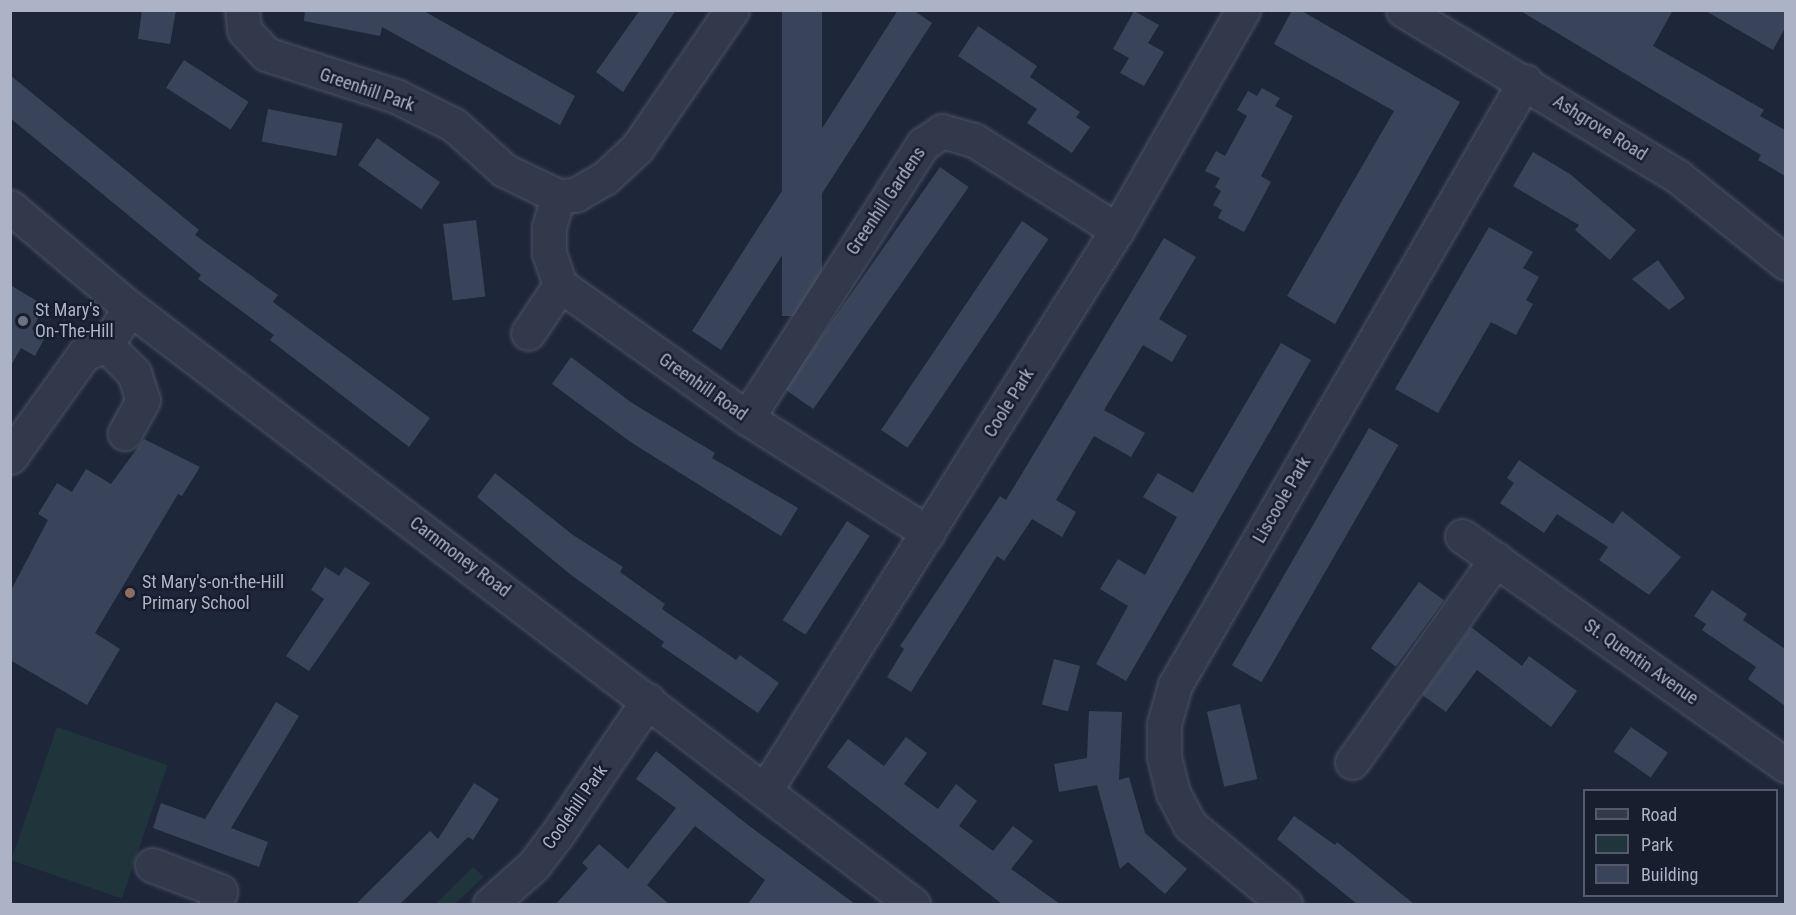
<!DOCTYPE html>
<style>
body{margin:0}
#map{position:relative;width:1796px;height:915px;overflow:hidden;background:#1e263a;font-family:"Roboto Condensed",sans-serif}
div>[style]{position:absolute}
.green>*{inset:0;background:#20343b;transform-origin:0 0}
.building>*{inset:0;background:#39445a;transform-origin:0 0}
.roads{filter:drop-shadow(0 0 2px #4c5365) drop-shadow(0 0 2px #4c5365)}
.minor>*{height:33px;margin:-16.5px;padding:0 16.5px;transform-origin:16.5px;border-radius:16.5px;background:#32394a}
.dots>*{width:16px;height:16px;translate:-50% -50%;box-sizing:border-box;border:3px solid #171e2e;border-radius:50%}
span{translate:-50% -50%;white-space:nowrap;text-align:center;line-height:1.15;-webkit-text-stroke:5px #171e2e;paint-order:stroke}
.street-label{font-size:18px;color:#acb3c7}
.poi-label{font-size:18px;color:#acb3c7}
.left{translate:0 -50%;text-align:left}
.frame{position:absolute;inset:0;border:12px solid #acb3c7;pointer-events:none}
.legend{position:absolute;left:1583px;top:789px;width:195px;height:108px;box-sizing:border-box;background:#171e2e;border:2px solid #535a6b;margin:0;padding:8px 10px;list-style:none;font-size:18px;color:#acb3c7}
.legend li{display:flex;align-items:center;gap:12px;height:30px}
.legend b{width:30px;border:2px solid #535a6b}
</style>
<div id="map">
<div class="green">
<i style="left:57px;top:727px;width:117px;height:141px;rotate:19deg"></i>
<i style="clip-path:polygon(473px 867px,484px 877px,455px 904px,435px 904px)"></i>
</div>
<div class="building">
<i style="clip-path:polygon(142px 10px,176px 10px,170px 44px,138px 39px)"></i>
<i style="clip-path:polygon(305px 10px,422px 10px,575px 96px,560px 125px,382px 27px,380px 36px,304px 21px)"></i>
<i style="clip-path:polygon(640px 10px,676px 10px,623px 92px,596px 72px)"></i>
<i style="left:782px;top:10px;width:40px;height:306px"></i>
<i style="clip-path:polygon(898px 10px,913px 10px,932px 23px,721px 350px,692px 331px)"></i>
<i style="clip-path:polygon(1292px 10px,1300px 10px,1460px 102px,1335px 324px,1287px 296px,1394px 111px,1274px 44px)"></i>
<i style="clip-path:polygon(1519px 10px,1673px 10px,1653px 46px,1764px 110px,1760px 116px,1785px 130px,1785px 176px,1758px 160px,1761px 155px)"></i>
<i style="clip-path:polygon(1704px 10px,1785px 10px,1785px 28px,1773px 50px)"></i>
<i style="clip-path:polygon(1134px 11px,1159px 25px,1148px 43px,1164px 52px,1144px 86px,1120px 73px,1129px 58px,1113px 49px)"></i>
<i style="clip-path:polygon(978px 26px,1037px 66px,1030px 77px,1080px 112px,1076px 117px,1090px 127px,1072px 153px,1027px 123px,1037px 109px,958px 56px)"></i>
<i style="left:184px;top:60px;width:77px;height:33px;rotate:33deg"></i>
<i style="clip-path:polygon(10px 75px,199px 230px,195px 235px,278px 295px,273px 302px,430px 418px,409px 447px,270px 340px,274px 335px,198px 279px,201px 275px,10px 118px)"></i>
<i style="clip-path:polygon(1262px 88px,1280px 98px,1275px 106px,1293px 116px,1261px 176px,1271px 182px,1244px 232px,1218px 218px,1222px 210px,1213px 205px,1221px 191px,1215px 187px,1220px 178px,1205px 171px,1216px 151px,1225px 156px,1247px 116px,1237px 110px,1248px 91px,1257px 96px)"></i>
<i style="left:268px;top:109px;width:76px;height:33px;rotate:11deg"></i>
<i style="left:377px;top:138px;width:77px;height:33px;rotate:35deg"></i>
<i style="clip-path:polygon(1533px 152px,1570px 174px,1636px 230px,1610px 260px,1575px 230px,1579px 225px,1513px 186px)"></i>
<i style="left:940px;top:167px;width:35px;height:271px;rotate:35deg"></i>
<i style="left:476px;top:220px;width:77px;height:33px;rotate:83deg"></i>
<i style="left:1022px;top:221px;width:32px;height:252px;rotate:34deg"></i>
<i style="clip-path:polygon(1489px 227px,1533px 252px,1523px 268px,1539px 277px,1526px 300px,1533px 304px,1516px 335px,1491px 322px,1438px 413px,1395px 389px)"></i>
<i style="clip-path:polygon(1164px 238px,1196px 257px,1159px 319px,1187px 336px,1172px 362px,1143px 345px,1104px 410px,1145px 433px,1131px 457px,1094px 436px,1056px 500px,1076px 512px,1062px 537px,1032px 519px,1004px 561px,997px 556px,911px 692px,887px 677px,904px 649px,900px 646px,1000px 496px,1006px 500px)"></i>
<i style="clip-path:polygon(1658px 260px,1685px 298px,1669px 310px,1632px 279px)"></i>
<i style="clip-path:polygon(10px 285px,37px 301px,33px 308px,41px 313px,32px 329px,45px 337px,35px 356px,21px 348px,10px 367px)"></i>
<i style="clip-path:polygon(1281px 343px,1311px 360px,1126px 681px,1096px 664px,1128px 606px,1100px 589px,1118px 559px,1145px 575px,1177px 517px,1143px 497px,1158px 473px,1193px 493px)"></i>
<i style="clip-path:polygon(571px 357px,632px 403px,715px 453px,712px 458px,798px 508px,781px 536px,632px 443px,552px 384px)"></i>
<i style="left:1369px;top:428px;width:34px;height:274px;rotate:30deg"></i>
<i style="clip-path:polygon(144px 439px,200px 467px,182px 496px,178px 494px,95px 633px,120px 649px,87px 705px,10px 660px,10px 592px,48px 520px,38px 514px,57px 483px,72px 492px,86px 469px,111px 484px)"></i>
<i style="clip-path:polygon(1519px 460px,1613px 524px,1622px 511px,1681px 557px,1649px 595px,1599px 560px,1608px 547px,1557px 514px,1544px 533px,1500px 503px,1514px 483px,1507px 478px)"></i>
<i style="clip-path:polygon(495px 473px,573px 535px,623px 567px,620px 572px,665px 604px,662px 609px,736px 660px,740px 655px,779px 683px,758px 713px,661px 646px,664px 642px,571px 575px,477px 497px)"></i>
<i style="left:847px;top:521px;width:27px;height:118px;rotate:33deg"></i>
<i style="clip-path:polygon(325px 567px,339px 576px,345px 567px,370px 583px,309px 671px,286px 656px,324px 599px,311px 590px)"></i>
<i style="left:1419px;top:582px;width:31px;height:82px;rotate:36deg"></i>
<i style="clip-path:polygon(1712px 590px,1747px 614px,1743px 620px,1785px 649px,1785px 706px,1748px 679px,1756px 667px,1702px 630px,1706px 624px,1694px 616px)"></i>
<i style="clip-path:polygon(1471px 627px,1522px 666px,1529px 656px,1577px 691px,1551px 727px,1477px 670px,1446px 712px,1422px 695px)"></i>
<i style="left:1054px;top:659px;width:27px;height:47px;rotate:15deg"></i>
<i style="clip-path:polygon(276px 702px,299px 716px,231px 828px,268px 842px,259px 867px,153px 828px,161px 803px,205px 819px)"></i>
<i style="left:1240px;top:704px;width:77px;height:34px;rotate:77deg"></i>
<i style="clip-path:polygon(1089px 711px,1122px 712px,1119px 780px,1129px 777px,1145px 833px,1187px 869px,1165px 894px,1128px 862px,1120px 869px,1097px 785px,1059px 792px,1054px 764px,1087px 758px)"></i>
<i style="left:1631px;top:727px;width:45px;height:30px;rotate:35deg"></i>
<i style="clip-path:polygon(906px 737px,927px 753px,904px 784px,938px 809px,956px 784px,977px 801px,959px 826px,993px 851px,1013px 826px,1033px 841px,1011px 869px,1060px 904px,1002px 904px,827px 767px,848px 739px,884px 766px)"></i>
<i style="clip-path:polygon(656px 751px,748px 825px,855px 904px,748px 904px,765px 880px,695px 826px,647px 885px,669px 904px,556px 904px,588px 868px,582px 863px,599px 844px,628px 869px,676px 808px,636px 779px)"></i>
<i style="clip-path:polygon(474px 783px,499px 799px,473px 840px,468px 837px,400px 904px,356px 904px,430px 831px,438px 839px)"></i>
<i style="clip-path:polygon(1294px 816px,1335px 845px,1337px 842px,1414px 904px,1357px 904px,1277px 839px)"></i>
</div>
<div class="roads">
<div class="minor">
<i style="left:242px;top:10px;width:20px;rotate:84deg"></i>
<i style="left:244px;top:30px;width:33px;rotate:47deg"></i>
<i style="left:266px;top:54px;width:137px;rotate:17.9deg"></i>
<i style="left:396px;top:96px;width:65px;rotate:26.6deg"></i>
<i style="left:454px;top:125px;width:67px;rotate:42deg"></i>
<i style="left:504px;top:170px;width:60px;rotate:25.7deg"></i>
<i style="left:558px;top:196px;width:17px;rotate:-3deg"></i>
<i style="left:575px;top:195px;width:34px;rotate:-30deg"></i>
<i style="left:605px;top:178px;width:44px;rotate:-43.2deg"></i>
<i style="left:637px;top:148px;width:168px;rotate:-55.5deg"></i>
<i style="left:1403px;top:10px;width:320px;rotate:31.2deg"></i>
<i style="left:1677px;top:176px;width:139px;rotate:38.6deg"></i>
<i style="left:558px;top:196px;width:32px;rotate:106deg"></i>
<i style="left:549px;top:227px;width:26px;rotate:90deg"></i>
<i style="left:549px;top:253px;width:34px;rotate:71deg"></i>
<i style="left:560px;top:285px;width:229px;rotate:35.4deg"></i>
<i style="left:747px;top:418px;width:214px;rotate:32.4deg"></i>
<i style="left:10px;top:207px;width:157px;rotate:40.1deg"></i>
<i style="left:130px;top:308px;width:984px;rotate:37.28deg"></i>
<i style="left:528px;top:333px;width:58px;rotate:-56.3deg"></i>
<i style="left:106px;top:345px;width:40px;rotate:45deg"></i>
<i style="left:134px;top:373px;width:28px;rotate:72deg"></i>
<i style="left:143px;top:400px;width:38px;rotate:119deg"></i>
<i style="left:747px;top:418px;width:326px;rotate:-57.3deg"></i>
<i style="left:923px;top:144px;width:23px;rotate:-34deg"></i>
<i style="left:942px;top:131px;width:33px;rotate:16deg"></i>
<i style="left:974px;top:140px;width:169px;rotate:32.2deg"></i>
<i style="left:10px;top:457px;width:127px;rotate:-54.3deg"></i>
<i style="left:84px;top:354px;width:24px;rotate:-22deg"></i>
<i style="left:106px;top:345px;width:44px;rotate:-57deg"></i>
<i style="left:1462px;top:536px;width:397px;rotate:35.3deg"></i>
<i style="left:1352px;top:762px;width:249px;rotate:-54.6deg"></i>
<i style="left:766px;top:789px;width:660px;rotate:-57.88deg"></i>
<i style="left:1117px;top:230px;width:254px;rotate:-60.2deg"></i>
<i style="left:152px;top:865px;width:73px;rotate:20.9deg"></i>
<i style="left:220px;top:891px;width:14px;rotate:107deg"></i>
<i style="left:490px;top:904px;width:57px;rotate:-41.5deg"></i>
<i style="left:533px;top:866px;width:38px;rotate:-53deg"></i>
<i style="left:556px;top:836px;width:164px;rotate:-55.9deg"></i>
<i style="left:1285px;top:904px;width:124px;rotate:-140.3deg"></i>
<i style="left:1190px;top:825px;width:36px;rotate:-118deg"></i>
<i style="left:1173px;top:793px;width:38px;rotate:-104deg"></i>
<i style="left:1164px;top:756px;width:32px;rotate:-90deg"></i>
<i style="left:1164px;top:724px;width:41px;rotate:-74.2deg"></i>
<i style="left:1175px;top:685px;width:698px;rotate:-59.91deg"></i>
</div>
</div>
<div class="dots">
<i style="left:23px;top:321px;background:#6b7280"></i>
<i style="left:130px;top:593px;background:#8d6e63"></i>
</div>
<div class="street-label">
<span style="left:367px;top:90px;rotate:19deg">Greenhill Park</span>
<span style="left:1600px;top:128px;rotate:32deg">Ashgrove Road</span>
<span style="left:886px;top:201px;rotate:-56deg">Greenhill Gardens</span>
<span style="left:703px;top:387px;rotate:35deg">Greenhill Road</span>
<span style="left:1009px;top:403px;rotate:-58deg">Coole Park</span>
<span style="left:1282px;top:500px;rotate:-60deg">Liscoole Park</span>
<span style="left:460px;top:557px;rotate:37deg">Carnmoney Road</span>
<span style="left:1641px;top:662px;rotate:35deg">St. Quentin Avenue</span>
<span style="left:575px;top:807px;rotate:-55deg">Coolehill Park</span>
</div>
<div class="poi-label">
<span class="left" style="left:35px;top:321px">St Mary's<br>On-The-Hill</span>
<span class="left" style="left:142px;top:593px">St Mary's-on-the-Hill<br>Primary School</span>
</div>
<div class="frame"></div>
<ul class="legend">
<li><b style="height:8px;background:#32394a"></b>Road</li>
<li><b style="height:16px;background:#20343b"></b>Park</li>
<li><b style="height:16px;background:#39445a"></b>Building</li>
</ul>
</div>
